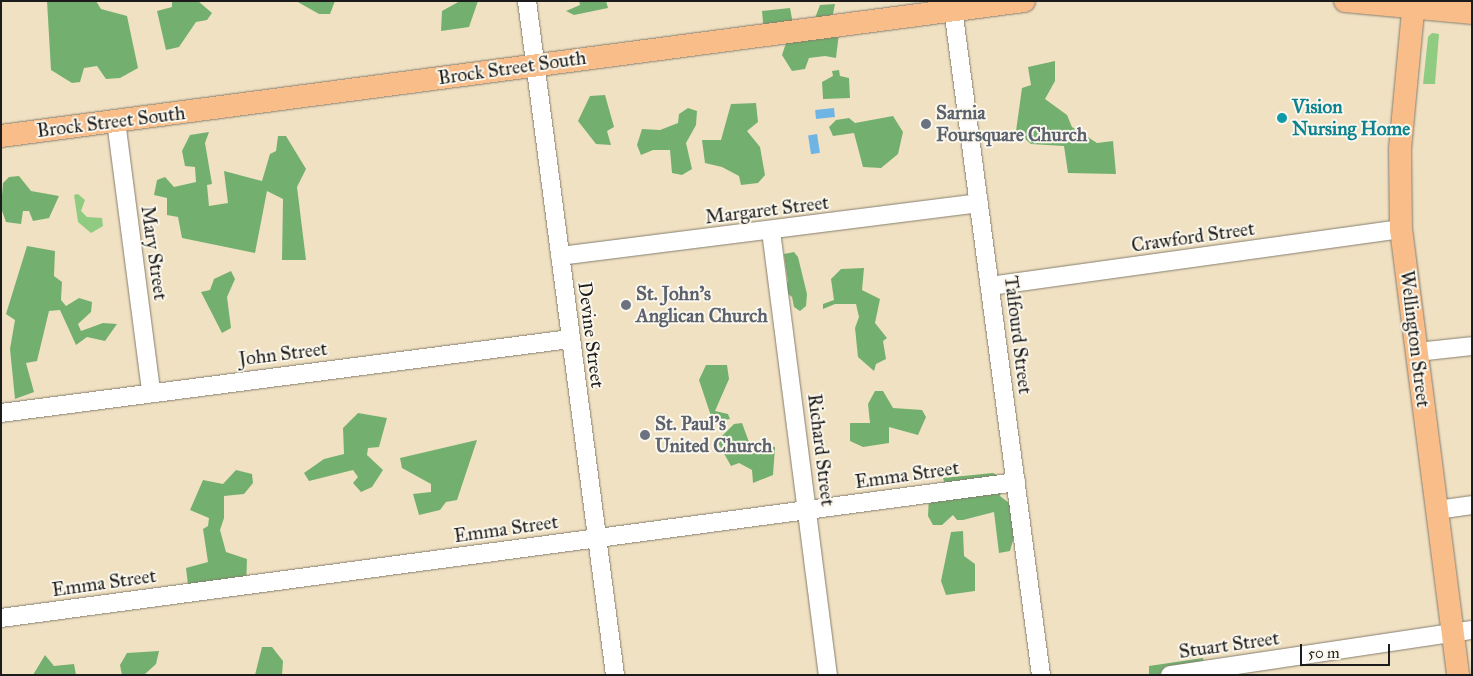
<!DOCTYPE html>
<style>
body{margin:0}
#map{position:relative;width:1473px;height:676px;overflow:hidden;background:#f0e1c2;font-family:"IM FELL Great Primer",serif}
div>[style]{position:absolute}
.green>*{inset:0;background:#8fcc81}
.forest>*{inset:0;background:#73b06f}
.water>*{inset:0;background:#6eb4e5;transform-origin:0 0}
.roads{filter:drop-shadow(0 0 1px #867e6f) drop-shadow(0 0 1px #867e6f)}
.minor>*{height:18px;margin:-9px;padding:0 9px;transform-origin:9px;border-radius:9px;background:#fff}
.major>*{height:22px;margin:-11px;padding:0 11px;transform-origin:11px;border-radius:11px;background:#f8bd89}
.dots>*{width:14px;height:14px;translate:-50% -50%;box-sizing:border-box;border:2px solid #fbf7ec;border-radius:50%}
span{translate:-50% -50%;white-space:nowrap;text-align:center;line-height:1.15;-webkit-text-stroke:4px #fbf7ec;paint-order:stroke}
.street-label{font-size:19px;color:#1c1c1c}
.culture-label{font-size:19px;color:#0d838f;font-weight:700}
.left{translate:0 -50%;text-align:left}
.worship-label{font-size:19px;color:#5b616d;font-weight:700}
.frame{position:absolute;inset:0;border:2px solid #1c1c1c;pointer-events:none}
.scale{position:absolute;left:1300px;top:644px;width:90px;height:22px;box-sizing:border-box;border:2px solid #1c1c1c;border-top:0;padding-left:6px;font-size:15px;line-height:18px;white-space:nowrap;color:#1c1c1c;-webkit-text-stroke:4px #fbf7ec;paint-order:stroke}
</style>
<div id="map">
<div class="green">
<i style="clip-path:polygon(1432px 33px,1439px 34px,1435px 84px,1423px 84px,1428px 37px)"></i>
<i style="clip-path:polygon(78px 194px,85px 200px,81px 211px,87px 217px,102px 218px,103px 226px,91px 233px,78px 222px,74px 195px)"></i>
</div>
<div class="forest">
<i style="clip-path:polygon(47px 1px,96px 1px,101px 9px,127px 16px,138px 68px,120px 78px,106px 79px,97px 66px,84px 68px,80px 82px,72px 83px,51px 70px)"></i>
<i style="clip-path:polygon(172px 1px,198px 1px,212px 13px,207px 20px,196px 22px,179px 47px,166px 50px,157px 11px,172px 7px)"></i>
<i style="clip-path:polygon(296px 1px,335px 1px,330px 14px,319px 14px)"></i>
<i style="clip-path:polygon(460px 1px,478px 1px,469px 27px,441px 31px,442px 11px)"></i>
<i style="clip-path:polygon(579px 1px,606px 1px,608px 8px,574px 15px,566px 11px,580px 5px)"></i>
<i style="clip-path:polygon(835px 4px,830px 29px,839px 33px,836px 58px,825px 56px,809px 58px,805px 69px,792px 71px,782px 55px,788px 37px,764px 33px,762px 11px,790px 8px,793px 24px,815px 18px,820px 5px)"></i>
<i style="clip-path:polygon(1055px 61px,1055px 81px,1045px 99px,1067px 115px,1072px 127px,1097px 143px,1113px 141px,1116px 174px,1068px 173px,1064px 146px,1031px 144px,1016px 131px,1022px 88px,1031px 85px,1028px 67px)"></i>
<i style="clip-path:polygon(839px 70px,840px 76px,849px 78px,850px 98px,823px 99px,822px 82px,833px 76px,832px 71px)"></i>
<i style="clip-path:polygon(605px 95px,614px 127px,607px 131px,611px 145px,596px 144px,578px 121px,590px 96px)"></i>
<i style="clip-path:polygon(756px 103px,758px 122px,747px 131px,760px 147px,765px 175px,758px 183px,741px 185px,739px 176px,722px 167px,705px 163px,702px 140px,721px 140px,731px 104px)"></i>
<i style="clip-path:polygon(688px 108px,697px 111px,696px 125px,686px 143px,692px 169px,682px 175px,672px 173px,670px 150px,653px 150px,641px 155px,637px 145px,642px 129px,660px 130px,678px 123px,679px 114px)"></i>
<i style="clip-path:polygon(893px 116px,903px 132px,898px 154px,881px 168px,863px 167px,854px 133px,833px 136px,829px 127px,836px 120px,849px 118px,855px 123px)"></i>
<i style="clip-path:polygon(209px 132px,205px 143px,212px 184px,207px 185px,209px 206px,228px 203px,224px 171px,262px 181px,270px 154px,276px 151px,278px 136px,286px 136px,306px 169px,297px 187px,306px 260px,282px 260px,283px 199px,267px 191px,255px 253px,182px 238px,178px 217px,167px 215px,167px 198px,154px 195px,157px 180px,165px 177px,174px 187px,196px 182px,195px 167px,185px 166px,182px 151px,190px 135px)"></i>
<i style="clip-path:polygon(19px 176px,31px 191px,59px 196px,49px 218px,33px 221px,29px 211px,23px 211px,21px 224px,6px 222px,1px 208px,3px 183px,9px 177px)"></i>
<i style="clip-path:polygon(27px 246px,55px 251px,54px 276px,62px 282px,61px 300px,66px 306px,79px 298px,92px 302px,91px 312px,78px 324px,81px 331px,103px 323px,117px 324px,105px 341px,87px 337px,76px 345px,60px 310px,49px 311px,37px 361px,26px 363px,34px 392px,15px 399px,10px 349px,15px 320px,6px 314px)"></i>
<i style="clip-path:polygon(794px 252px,798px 257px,807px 294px,806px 306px,800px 311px,794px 307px,792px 297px,785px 291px,784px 285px,788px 282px,784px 254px)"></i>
<i style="clip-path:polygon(864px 268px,862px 290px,880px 299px,875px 323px,887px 338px,883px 341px,886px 359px,876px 364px,874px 371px,858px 357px,855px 328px,859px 317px,856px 304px,835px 304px,823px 309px,823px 304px,834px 300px,831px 279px,841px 269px)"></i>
<i style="clip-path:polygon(231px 271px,235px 279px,227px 297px,231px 328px,222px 333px,201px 292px,210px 290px,214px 279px)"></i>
<i style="clip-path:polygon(706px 365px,727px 365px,729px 379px,715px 411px,728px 414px,730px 419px,713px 422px,699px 380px)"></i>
<i style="clip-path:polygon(875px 391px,883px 391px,893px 408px,922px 410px,926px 417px,918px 435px,889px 427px,889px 443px,863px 447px,850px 441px,850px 423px,870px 423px,868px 404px)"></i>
<i style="clip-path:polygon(358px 413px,387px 418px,379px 447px,368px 448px,367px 455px,383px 470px,372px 487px,361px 492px,353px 483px,358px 477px,353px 470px,309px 481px,304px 473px,324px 459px,344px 454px,343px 428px)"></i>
<i style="clip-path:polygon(742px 423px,753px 453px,765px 453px,768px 446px,775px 447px,773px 475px,753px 483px,752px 470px,739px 463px,731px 466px,717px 441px,734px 424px)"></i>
<i style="clip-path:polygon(477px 440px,457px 500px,446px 502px,440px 510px,419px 515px,413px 494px,431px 492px,431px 484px,402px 468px,400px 458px)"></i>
<i style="clip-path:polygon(236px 470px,252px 474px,253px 483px,244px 494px,224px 496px,224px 518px,220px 530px,226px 552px,247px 559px,246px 589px,188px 585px,186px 568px,208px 562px,203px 529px,208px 526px,209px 518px,190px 510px,203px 480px,223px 484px)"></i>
<i style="clip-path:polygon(993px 473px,1005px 479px,1000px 496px,1013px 506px,1017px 526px,1010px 551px,999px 553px,994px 512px,963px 520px,957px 520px,953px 515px,942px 525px,933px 525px,928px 516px,929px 496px,949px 497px,943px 478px)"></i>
<i style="clip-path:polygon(963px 531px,964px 556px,975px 564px,975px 591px,946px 595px,941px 581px,951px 532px)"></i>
<i style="clip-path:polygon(262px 647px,272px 647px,283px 661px,282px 675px,255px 675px)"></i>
<i style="clip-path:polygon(159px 651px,156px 664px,144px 675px,122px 675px,120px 665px,127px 653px)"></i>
<i style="clip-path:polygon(45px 655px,54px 666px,74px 664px,76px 675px,33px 675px)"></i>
<i style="clip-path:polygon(1203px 658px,1205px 675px,1149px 675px,1149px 666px)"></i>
</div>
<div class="water">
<i style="left:834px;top:108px;width:9px;height:19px;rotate:84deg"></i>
<i style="left:817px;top:134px;width:19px;height:9px;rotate:81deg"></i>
</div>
<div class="roads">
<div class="minor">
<i style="left:527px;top:1px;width:680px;rotate:82.56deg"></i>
<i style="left:952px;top:1px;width:680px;rotate:82.48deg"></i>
<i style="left:116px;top:121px;width:272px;rotate:82.6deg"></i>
<i style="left:771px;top:231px;width:448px;rotate:82.7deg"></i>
<i style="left:560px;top:256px;width:422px;rotate:-7.2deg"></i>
<i style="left:990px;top:286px;width:415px;rotate:-7.9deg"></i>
<i style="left:1417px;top:352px;width:55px;rotate:-6.2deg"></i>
<i style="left:1px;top:413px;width:574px;rotate:-7.41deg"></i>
<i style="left:1437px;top:510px;width:35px;rotate:-8deg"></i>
<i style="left:1px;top:618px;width:1024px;rotate:-7.63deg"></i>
<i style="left:1170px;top:675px;width:305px;rotate:-8.5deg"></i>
</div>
<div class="major">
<i style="left:1345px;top:1px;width:128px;rotate:5.4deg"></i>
<i style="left:1414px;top:1px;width:150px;rotate:95.4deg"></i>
<i style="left:1400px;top:150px;width:79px;rotate:89.3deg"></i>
<i style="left:1401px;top:229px;width:450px;rotate:82.7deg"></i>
<i style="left:1px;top:136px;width:1032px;rotate:-7.52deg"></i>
</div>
</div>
<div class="dots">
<i style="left:1282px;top:118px;background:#0f9aa8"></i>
<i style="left:926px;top:124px;background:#6b7280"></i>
<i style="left:626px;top:305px;background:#6b7280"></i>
<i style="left:645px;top:435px;background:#6b7280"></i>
</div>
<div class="street-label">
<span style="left:512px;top:68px;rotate:-8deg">Brock Street South</span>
<span style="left:111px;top:122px;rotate:-7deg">Brock Street South</span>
<span style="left:767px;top:210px;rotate:-7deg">Margaret Street</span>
<span style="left:1193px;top:237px;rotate:-8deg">Crawford Street</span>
<span style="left:154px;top:253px;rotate:82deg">Mary Street</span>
<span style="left:591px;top:335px;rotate:83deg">Devine Street</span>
<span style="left:1018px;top:335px;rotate:83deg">Talfourd Street</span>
<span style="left:1415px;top:339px;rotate:83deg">Wellington Street</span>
<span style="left:283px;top:354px;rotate:-7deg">John Street</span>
<span style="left:821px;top:450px;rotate:83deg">Richard Street</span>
<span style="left:907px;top:475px;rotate:-8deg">Emma Street</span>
<span style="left:506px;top:529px;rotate:-8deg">Emma Street</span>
<span style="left:104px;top:583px;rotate:-8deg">Emma Street</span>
<span style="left:1229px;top:645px;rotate:-8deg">Stuart Street</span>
</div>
<div class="culture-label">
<span class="left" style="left:1292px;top:118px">Vision<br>Nursing Home</span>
</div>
<div class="worship-label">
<span class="left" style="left:936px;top:124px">Sarnia<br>Foursquare Church</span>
<span class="left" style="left:636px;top:305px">St. John's<br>Anglican Church</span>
<span class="left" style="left:655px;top:435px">St. Paul's<br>United Church</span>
</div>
<div class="frame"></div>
<div class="scale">50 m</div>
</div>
